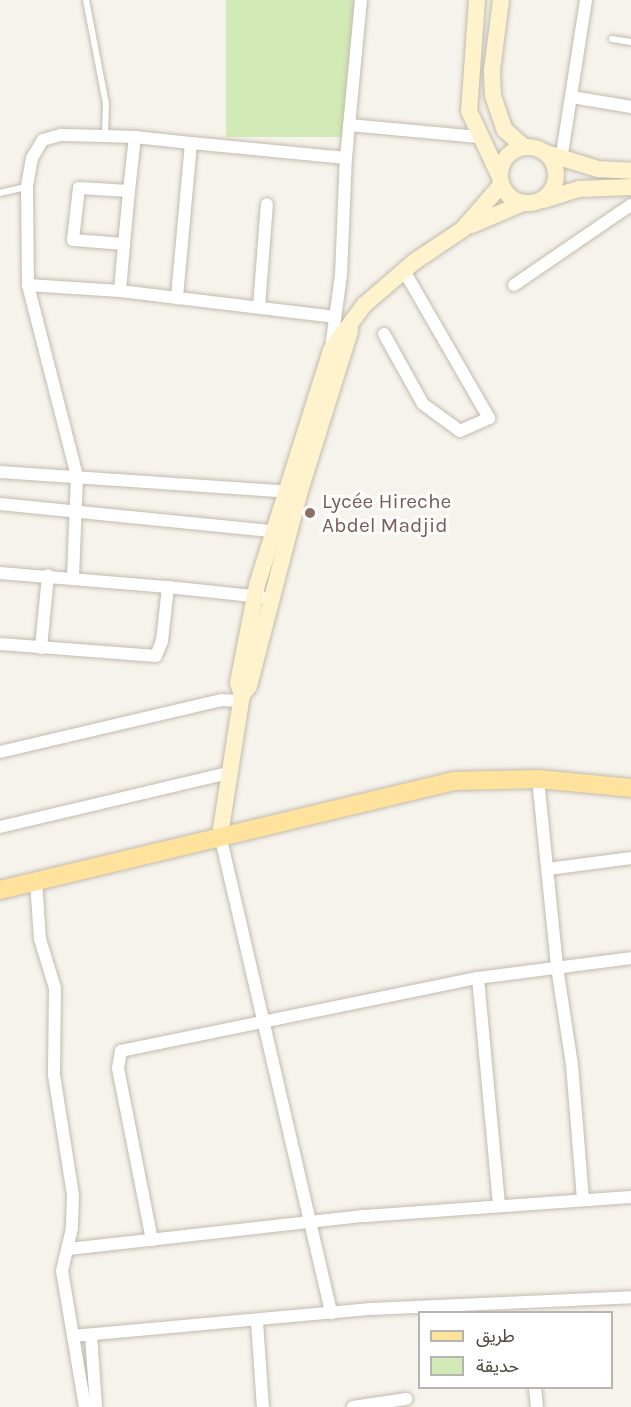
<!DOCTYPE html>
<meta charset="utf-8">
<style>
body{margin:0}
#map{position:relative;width:631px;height:1407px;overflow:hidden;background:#f6f3ec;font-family:Karla,"Noto Sans Arabic",sans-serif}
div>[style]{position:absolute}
.green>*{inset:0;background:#d2eab5;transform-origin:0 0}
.roads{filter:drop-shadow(0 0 2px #c2bbae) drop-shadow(0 0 2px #c2bbae)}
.lane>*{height:6px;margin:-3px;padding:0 3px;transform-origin:3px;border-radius:3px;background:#fff}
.street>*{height:12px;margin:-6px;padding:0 6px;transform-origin:6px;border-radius:6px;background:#fff}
.secondary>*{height:16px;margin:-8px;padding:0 8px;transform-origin:8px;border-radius:8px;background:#fff3cd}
.secondary>.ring{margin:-8px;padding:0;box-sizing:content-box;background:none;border:16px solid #fff3cd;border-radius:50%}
.primary>*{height:18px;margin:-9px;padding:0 9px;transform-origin:9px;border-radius:9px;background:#ffe39c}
.dots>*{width:16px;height:16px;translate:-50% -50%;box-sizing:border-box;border:3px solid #fff;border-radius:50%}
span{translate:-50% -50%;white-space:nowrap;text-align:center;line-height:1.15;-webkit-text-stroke:6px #fff;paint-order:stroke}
.education-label{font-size:21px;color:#785e54}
.left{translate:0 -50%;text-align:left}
.legend{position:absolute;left:418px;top:1311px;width:195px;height:78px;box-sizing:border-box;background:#fff;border:2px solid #b7b4b0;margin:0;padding:8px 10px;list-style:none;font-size:18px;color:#4b4439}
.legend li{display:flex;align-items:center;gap:12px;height:30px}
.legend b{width:30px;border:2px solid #b7b4b0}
</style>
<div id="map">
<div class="green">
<i style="left:226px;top:0;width:128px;height:137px"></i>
</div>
<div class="roads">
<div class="lane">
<i style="left:86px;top:0;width:106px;rotate:79.1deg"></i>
<i style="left:106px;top:104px;width:29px;rotate:92deg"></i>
<i style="left:612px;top:39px;width:19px;rotate:9deg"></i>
<i style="left:0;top:193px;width:28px;rotate:-13deg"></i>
</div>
<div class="street">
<i style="left:572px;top:97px;width:60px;rotate:9.6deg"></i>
<i style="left:349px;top:125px;width:130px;rotate:5.3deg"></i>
<i style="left:191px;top:143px;width:156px;rotate:5.5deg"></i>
<i style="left:561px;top:160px;width:162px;rotate:-81.1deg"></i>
<i style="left:129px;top:191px;width:54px;rotate:-83.7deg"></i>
<i style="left:135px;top:137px;width:56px;rotate:6.1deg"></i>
<i style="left:191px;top:143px;width:156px;rotate:95.2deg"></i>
<i style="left:28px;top:285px;width:92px;rotate:3.7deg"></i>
<i style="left:120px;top:291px;width:217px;rotate:6.9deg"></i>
<i style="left:514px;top:285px;width:142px;rotate:-34.4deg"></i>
<i style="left:120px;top:291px;width:47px;rotate:-85.1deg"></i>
<i style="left:124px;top:244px;width:53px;rotate:-84.6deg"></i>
<i style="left:129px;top:191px;width:50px;rotate:-176.6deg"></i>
<i style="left:79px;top:188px;width:52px;rotate:96.6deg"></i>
<i style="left:73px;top:240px;width:51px;rotate:4.5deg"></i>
<i style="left:259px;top:307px;width:103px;rotate:-85.6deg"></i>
<i style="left:384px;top:334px;width:80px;rotate:60.9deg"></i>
<i style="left:423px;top:404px;width:46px;rotate:36.1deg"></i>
<i style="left:460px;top:431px;width:32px;rotate:-24deg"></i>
<i style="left:489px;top:418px;width:170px;rotate:-120deg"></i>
<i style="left:331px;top:348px;width:74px;rotate:-82.2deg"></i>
<i style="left:341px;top:275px;width:117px;rotate:-87.6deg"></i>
<i style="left:346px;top:158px;width:159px;rotate:-84.6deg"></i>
<i style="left:0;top:472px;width:293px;rotate:3.9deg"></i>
<i style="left:0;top:504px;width:282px;rotate:5.7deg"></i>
<i style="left:0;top:573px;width:169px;rotate:4.8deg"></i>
<i style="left:168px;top:587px;width:54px;rotate:96.3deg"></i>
<i style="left:162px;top:641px;width:16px;rotate:112deg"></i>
<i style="left:156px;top:656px;width:156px;rotate:-175.6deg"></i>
<i style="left:73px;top:577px;width:101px;rotate:-87.7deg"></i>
<i style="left:77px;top:476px;width:197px;rotate:-104.4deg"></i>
<i style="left:28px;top:285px;width:99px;rotate:-90.6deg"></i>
<i style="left:27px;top:186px;width:28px;rotate:-80deg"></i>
<i style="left:32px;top:158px;width:21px;rotate:-59deg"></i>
<i style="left:43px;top:140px;width:19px;rotate:-16deg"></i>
<i style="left:61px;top:135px;width:74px;rotate:1.5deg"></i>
<i style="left:168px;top:587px;width:94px;rotate:6.1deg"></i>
<i style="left:41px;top:648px;width:73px;rotate:-84.5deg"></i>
<i style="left:0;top:752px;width:227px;rotate:-13.2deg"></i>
<i style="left:221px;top:700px;width:20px;rotate:3deg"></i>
<i style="left:538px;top:779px;width:189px;rotate:84.2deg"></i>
<i style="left:557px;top:967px;width:99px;rotate:81.3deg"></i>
<i style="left:572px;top:1065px;width:135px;rotate:85.3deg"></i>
<i style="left:0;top:827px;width:234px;rotate:-13.3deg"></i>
<i style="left:220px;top:835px;width:491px;rotate:76.9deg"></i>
<i style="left:548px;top:869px;width:84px;rotate:-7.5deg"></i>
<i style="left:36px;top:881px;width:58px;rotate:86.1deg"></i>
<i style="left:40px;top:939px;width:51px;rotate:73deg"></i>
<i style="left:55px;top:988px;width:87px;rotate:90.7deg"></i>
<i style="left:54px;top:1075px;width:121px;rotate:81deg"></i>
<i style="left:73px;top:1195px;width:33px;rotate:92deg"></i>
<i style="left:72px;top:1228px;width:44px;rotate:103.1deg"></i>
<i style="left:62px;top:1271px;width:138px;rotate:80.4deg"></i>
<i style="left:478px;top:978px;width:228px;rotate:84.7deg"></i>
<i style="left:152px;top:1240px;width:175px;rotate:-101.2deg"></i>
<i style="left:118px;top:1068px;width:17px;rotate:-80deg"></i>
<i style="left:121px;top:1051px;width:364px;rotate:-11.6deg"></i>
<i style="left:478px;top:978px;width:154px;rotate:-7.4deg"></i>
<i style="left:68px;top:1249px;width:298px;rotate:-6.4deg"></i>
<i style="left:364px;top:1216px;width:268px;rotate:-4.1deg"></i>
<i style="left:257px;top:1322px;width:85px;rotate:86deg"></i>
<i style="left:91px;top:1335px;width:72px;rotate:86deg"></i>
<i style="left:73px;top:1336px;width:299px;rotate:-5.2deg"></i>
<i style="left:371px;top:1309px;width:260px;rotate:-2.6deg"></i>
<i style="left:535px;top:1388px;width:19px;rotate:84deg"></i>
<i style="left:353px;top:1407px;width:54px;rotate:-8.6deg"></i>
</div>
<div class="secondary">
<i style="left:477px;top:0;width:111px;rotate:94.1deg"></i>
<i style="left:469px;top:111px;width:71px;rotate:64.9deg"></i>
<i style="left:501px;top:0;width:71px;rotate:97.3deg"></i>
<i style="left:492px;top:70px;width:26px;rotate:88deg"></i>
<i style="left:493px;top:96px;width:36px;rotate:71deg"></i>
<i style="left:505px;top:130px;width:25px;rotate:42deg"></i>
<i class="ring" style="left:500px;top:147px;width:40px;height:40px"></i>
<i style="left:546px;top:153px;width:54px;rotate:17.1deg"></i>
<i style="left:598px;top:169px;width:33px;rotate:3deg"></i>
<i style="left:543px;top:200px;width:38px;rotate:-17deg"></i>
<i style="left:579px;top:189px;width:52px;rotate:-2.2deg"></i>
<i style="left:472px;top:225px;width:56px;rotate:-23.3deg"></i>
<i style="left:242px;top:695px;width:13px;rotate:-108deg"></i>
<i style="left:238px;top:683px;width:100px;rotate:-79deg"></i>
<i style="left:257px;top:585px;width:246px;rotate:-72.5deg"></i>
<i style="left:331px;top:350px;width:56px;rotate:-53.7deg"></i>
<i style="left:364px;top:305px;width:66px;rotate:-40.7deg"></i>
<i style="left:414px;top:262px;width:59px;rotate:-34deg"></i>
<i style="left:463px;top:229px;width:58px;rotate:-49.2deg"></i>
<i style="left:220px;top:835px;width:142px;rotate:-81.1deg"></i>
<i style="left:242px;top:695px;width:11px;rotate:-52deg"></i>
<i style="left:249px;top:686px;width:198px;rotate:-75.4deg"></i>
<i style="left:299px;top:494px;width:171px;rotate:-72.6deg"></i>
</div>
<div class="primary">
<i style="left:0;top:890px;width:468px;rotate:-13.5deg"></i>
<i style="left:455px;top:781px;width:83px;rotate:-1.4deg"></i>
<i style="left:538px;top:779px;width:93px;rotate:5.5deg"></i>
</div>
</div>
<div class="dots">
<i style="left:310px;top:513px;background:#8d6e63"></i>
</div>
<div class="education-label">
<span class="left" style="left:322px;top:513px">Lycée Hireche<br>Abdel Madjid</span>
</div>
<ul class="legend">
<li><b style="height:8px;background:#ffe39c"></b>طريق</li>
<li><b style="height:16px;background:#d2eab5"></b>حديقة</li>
</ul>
</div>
